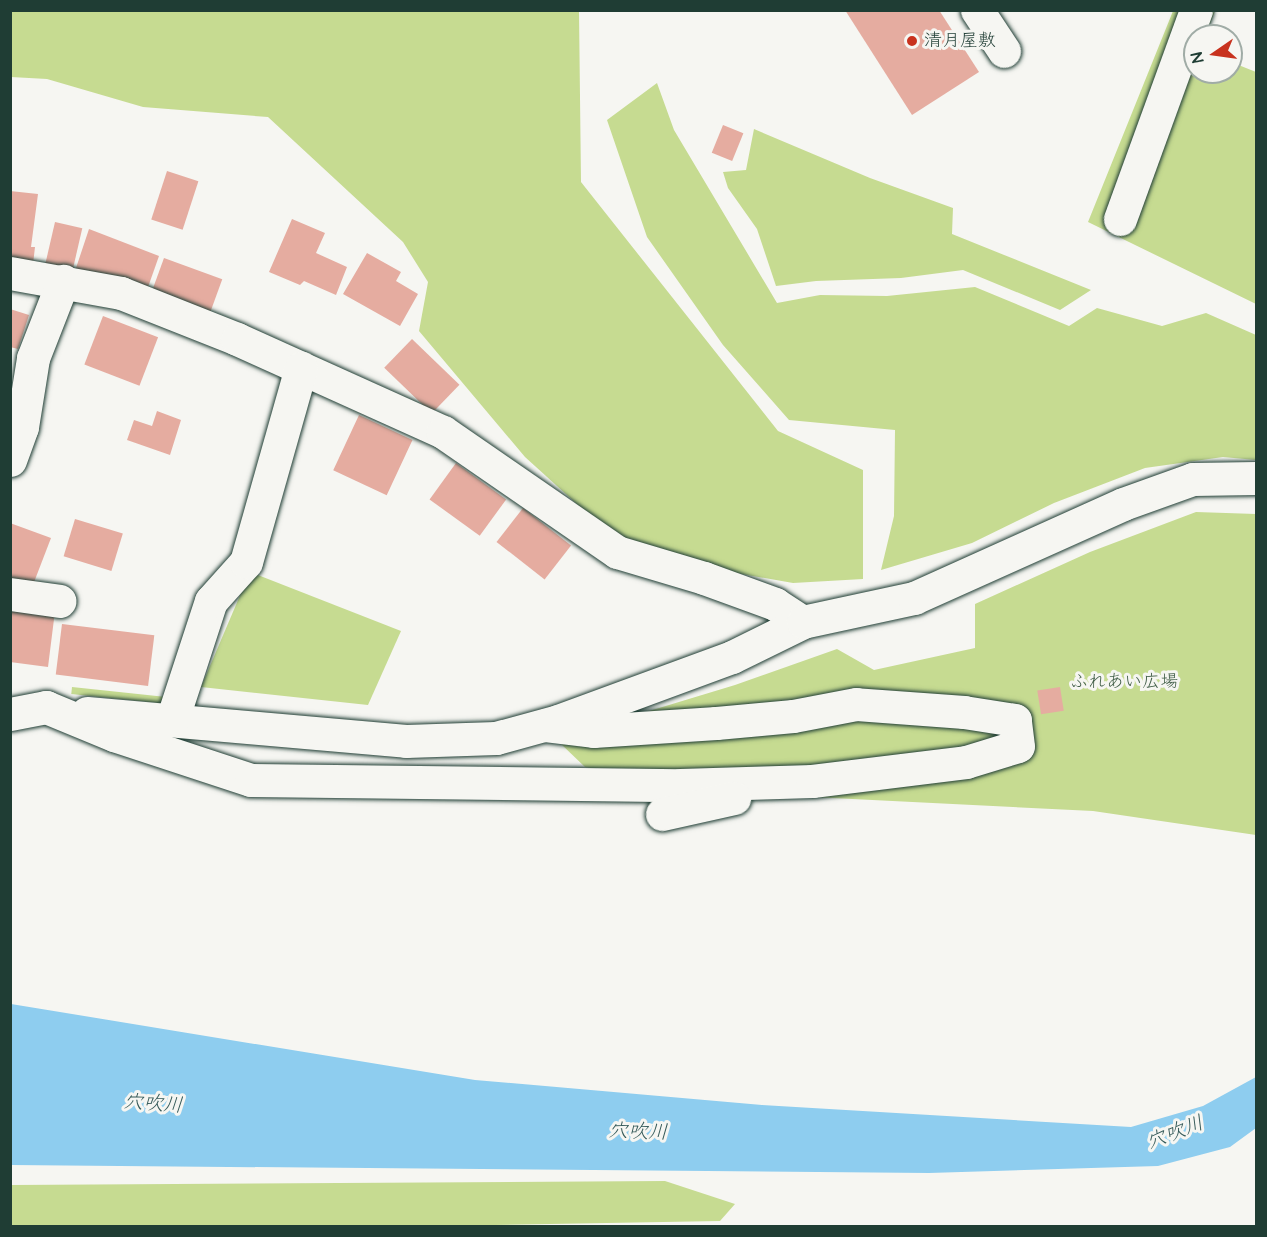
<!DOCTYPE html>
<meta charset="utf-8">
<style>
body{margin:0}
#map{position:relative;width:1267px;height:1237px;overflow:hidden;background:#f6f6f2;font-family:"Architects Daughter","Klee One",sans-serif}
div>[style]{position:absolute}
.green>*{inset:0;background:#c6db91;transform-origin:0 0}
.water>*{inset:0;background:#8ecdef}
.building>*{inset:0;background:#e5aca0;transform-origin:0 0}
.roads{filter:drop-shadow(0 0 2px #1f3d34) drop-shadow(0 0 2px #1f3d34)}
.minor>*{height:33px;margin:-16.5px;padding:0 16.5px;transform-origin:16.5px;border-radius:16.5px;background:#f6f6f2}
.dots>*{width:16px;height:16px;translate:-50% -50%;box-sizing:border-box;border:3px solid #f6f6f2;border-radius:50%}
span{translate:-50% -50%;white-space:nowrap;text-align:center;line-height:1.15;-webkit-text-stroke:6px #f6f6f2;paint-order:stroke}
.poi-label{font-size:18px;color:#1f3d34}
.left{translate:0 -50%;text-align:left}
.park-label{font-size:18px;color:#405d47}
.water-label{font-size:20px;color:#355a59;font-style:italic}
.frame{position:absolute;inset:0;border:12px solid #1f3d34;pointer-events:none}
.north{position:absolute;left:1183px;top:24px;width:60px;height:60px;box-sizing:border-box;background:#f6f6f2;border:2px solid #a0aca6;border-radius:50%;rotate:257deg;font-size:16px;font-weight:700;line-height:24px;text-align:center;color:#1f3d34}
.north::after{content:'';display:block;margin:auto;width:21px;height:27px;background:#c8321e;clip-path:polygon(50% 0,100% 100%,50% 72%,0 100%)}
</style>
<div id="map">
<div class="green">
<i style="clip-path:polygon(10px 11px,579px 11px,581px 182px,778px 431px,863px 470px,863px 579px,793px 583px,736px 573px,621px 544px,525px 457px,419px 331px,428px 282px,403px 242px,268px 117px,143px 107px,47px 79px,11px 77px)"></i>
<i style="clip-path:polygon(1173px 11px,1215px 11px,1205px 36px,1195px 36px,1195px 72px,1231px 72px,1231px 62px,1256px 72px,1256px 304px,1088px 222px)"></i>
<i style="clip-path:polygon(657px 83px,674px 130px,777px 303px,820px 295px,887px 296px,975px 287px,1069px 326px,1097px 308px,1162px 326px,1206px 313px,1256px 335px,1256px 460px,1223px 457px,1145px 468px,1054px 503px,972px 543px,881px 570px,894px 516px,895px 430px,789px 420px,723px 345px,647px 237px,607px 120px)"></i>
<i style="clip-path:polygon(754px 129px,870px 178px,953px 208px,952px 234px,1091px 290px,1060px 310px,963px 270px,901px 278px,816px 281px,776px 286px,757px 229px,728px 188px,723px 172px,746px 170px)"></i>
<i style="clip-path:polygon(1196px 512px,1256px 514px,1256px 835px,1093px 811px,713px 792px,585px 767px,561px 744px,636px 715px,735px 685px,837px 649px,874px 670px,975px 648px,975px 604px,1090px 552px)"></i>
<i style="clip-path:polygon(250px 572px,401px 631px,368px 705px,201px 687px)"></i>
<i style="left:72px;top:687px;width:97px;height:7px;rotate:6deg"></i>
<i style="clip-path:polygon(665px 1181px,735px 1204px,720px 1221px,437px 1226px,11px 1226px,11px 1185px)"></i>
</div>
<div class="water">
<i style="clip-path:polygon(11px 1004px,475px 1080px,762px 1105px,1131px 1127px,1203px 1106px,1256px 1077px,1256px 1128px,1230px 1147px,1158px 1166px,929px 1173px,11px 1165px)"></i>
</div>
<div class="building">
<i style="clip-path:polygon(845px 10px,939px 10px,979px 72px,912px 115px)"></i>
<i style="left:723px;top:125px;width:22px;height:30px;rotate:22deg"></i>
<i style="left:167px;top:171px;width:33px;height:51px;rotate:18deg"></i>
<i style="clip-path:polygon(10px 191px,38px 194px,31px 247px,35px 247px,32px 273px,10px 270px)"></i>
<i style="clip-path:polygon(292px 219px,325px 233px,316px 253px,347px 267px,336px 295px,304px 281px,300px 285px,269px 272px)"></i>
<i style="left:55px;top:222px;width:28px;height:44px;rotate:13deg"></i>
<i style="clip-path:polygon(89px 229px,159px 256px,147px 290px,75px 271px)"></i>
<i style="clip-path:polygon(367px 253px,401px 272px,396px 281px,418px 294px,400px 326px,343px 294px)"></i>
<i style="left:164px;top:258px;width:62px;height:38px;rotate:20deg"></i>
<i style="clip-path:polygon(10px 309px,29px 315px,18px 349px,10px 347px)"></i>
<i style="left:103px;top:316px;width:59px;height:52px;rotate:21deg"></i>
<i style="left:412px;top:339px;width:66px;height:40px;rotate:44deg"></i>
<i style="clip-path:polygon(157px 411px,181px 420px,170px 455px,127px 440px,134px 420px,152px 426px)"></i>
<i style="left:359px;top:415px;width:59px;height:61px;rotate:25deg"></i>
<i style="left:456px;top:463px;width:62px;height:45px;rotate:36deg"></i>
<i style="left:523px;top:508px;width:61px;height:43px;rotate:38deg"></i>
<i style="left:75px;top:519px;width:50px;height:39px;rotate:17deg"></i>
<i style="clip-path:polygon(10px 523px,51px 538px,31px 590px,10px 582px)"></i>
<i style="clip-path:polygon(10px 606px,55px 611px,48px 667px,10px 662px)"></i>
<i style="left:62px;top:624px;width:93px;height:51px;rotate:7deg"></i>
<i style="left:1060px;top:687px;width:24px;height:23px;rotate:81deg"></i>
</div>
<div class="roads">
<div class="minor">
<i style="left:977px;top:10px;width:49px;rotate:56.6deg"></i>
<i style="left:1120px;top:219px;width:222px;rotate:-70deg"></i>
<i style="left:10px;top:273px;width:113px;rotate:10.2deg"></i>
<i style="left:121px;top:293px;width:125px;rotate:21.6deg"></i>
<i style="left:237px;top:339px;width:226px;rotate:24.3deg"></i>
<i style="left:443px;top:432px;width:211px;rotate:34.6deg"></i>
<i style="left:617px;top:552px;width:91px;rotate:16.6deg"></i>
<i style="left:704px;top:578px;width:76px;rotate:20.1deg"></i>
<i style="left:775px;top:604px;width:33px;rotate:33deg"></i>
<i style="left:10px;top:460px;width:35px;rotate:-70deg"></i>
<i style="left:22px;top:427px;width:70px;rotate:-80.9deg"></i>
<i style="left:33px;top:358px;width:83px;rotate:-68.7deg"></i>
<i style="left:10px;top:594px;width:50px;rotate:8deg"></i>
<i style="left:87px;top:713px;width:320px;rotate:5deg"></i>
<i style="left:406px;top:741px;width:90px;rotate:-1.9deg"></i>
<i style="left:496px;top:738px;width:64px;rotate:-15.3deg"></i>
<i style="left:558px;top:721px;width:185px;rotate:-20.2deg"></i>
<i style="left:732px;top:657px;width:79px;rotate:-26.2deg"></i>
<i style="left:803px;top:622px;width:114px;rotate:-12.2deg"></i>
<i style="left:914px;top:598px;width:229px;rotate:-24.2deg"></i>
<i style="left:1123px;top:504px;width:74px;rotate:-19.7deg"></i>
<i style="left:1193px;top:479px;width:63px;rotate:-0.9deg"></i>
<i style="left:10px;top:714px;width:37px;rotate:-11deg"></i>
<i style="left:46px;top:707px;width:74px;rotate:22.4deg"></i>
<i style="left:114px;top:735px;width:144px;rotate:18.2deg"></i>
<i style="left:251px;top:780px;width:429px;rotate:0.7deg"></i>
<i style="left:680px;top:785px;width:132px;rotate:-1.7deg"></i>
<i style="left:812px;top:781px;width:155px;rotate:-7deg"></i>
<i style="left:966px;top:762px;width:54px;rotate:-17.1deg"></i>
<i style="left:1018px;top:746px;width:26px;rotate:-97deg"></i>
<i style="left:1015px;top:720px;width:52px;rotate:-171.1deg"></i>
<i style="left:964px;top:712px;width:108px;rotate:-175.8deg"></i>
<i style="left:856px;top:704px;width:64px;rotate:169.2deg"></i>
<i style="left:793px;top:716px;width:77px;rotate:174.8deg"></i>
<i style="left:716px;top:723px;width:123px;rotate:176.3deg"></i>
<i style="left:593px;top:731px;width:48px;rotate:-172.9deg"></i>
<i style="left:172px;top:720px;width:125px;rotate:-71.9deg"></i>
<i style="left:211px;top:601px;width:52px;rotate:-48.1deg"></i>
<i style="left:246px;top:562px;width:202px;rotate:-74.2deg"></i>
<i style="left:662px;top:814px;width:74px;rotate:-12.5deg"></i>
</div>
</div>
<div class="dots">
<i style="left:912px;top:41px;background:#c8321e"></i>
</div>
<div class="poi-label">
<span class="left" style="left:924px;top:41px">清月屋敷</span>
</div>
<div class="park-label">
<span style="left:1124px;top:682px">ふれあい広場</span>
</div>
<div class="water-label">
<span style="left:153px;top:1104px;rotate:4deg">穴吹川</span>
<span style="left:638px;top:1132px;rotate:2deg">穴吹川</span>
<span style="left:1175px;top:1133px;rotate:-21deg">穴吹川</span>
</div>
<div class="frame"></div>
<div class="north">N</div>
</div>
